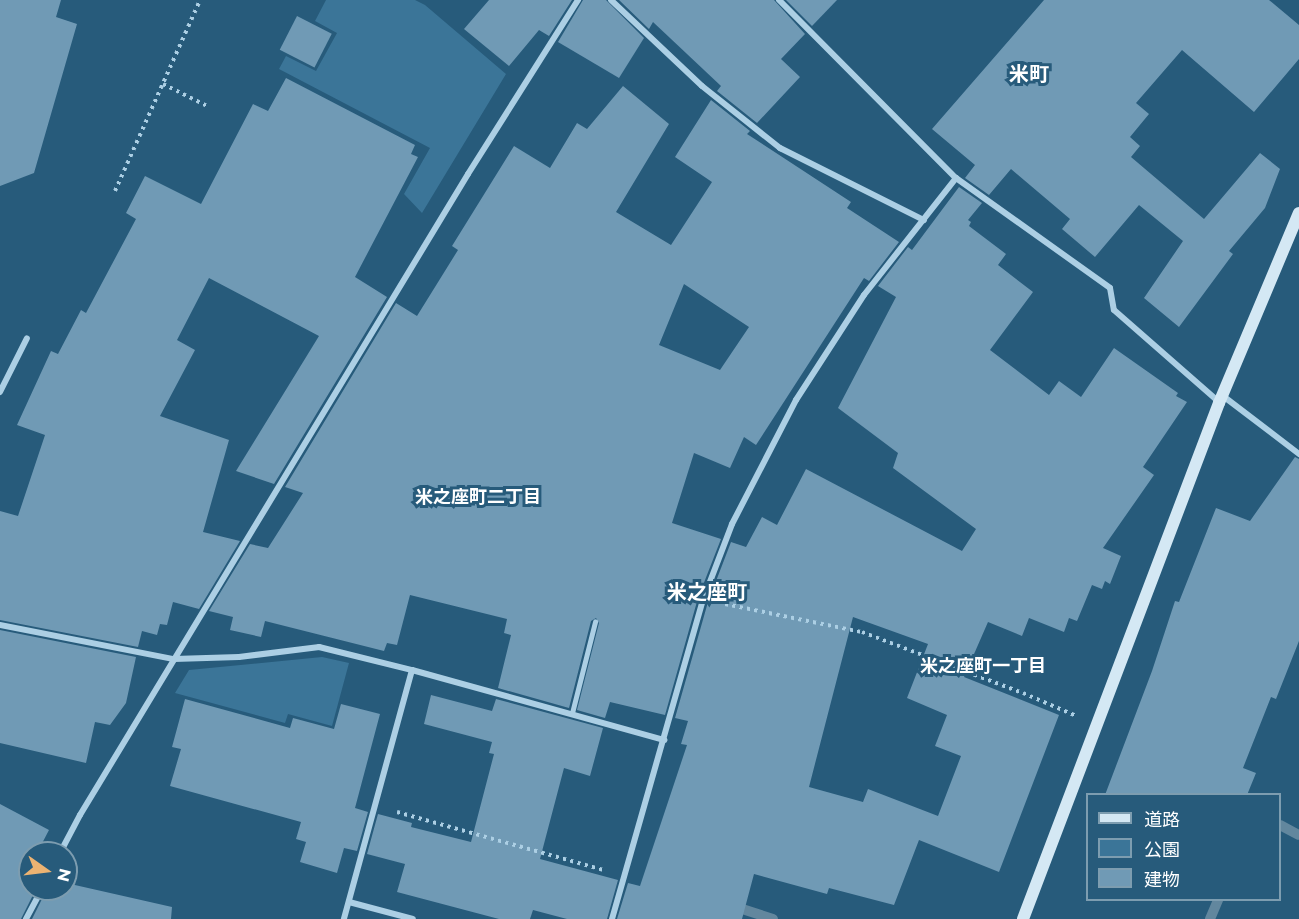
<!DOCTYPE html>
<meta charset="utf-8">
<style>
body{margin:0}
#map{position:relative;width:1299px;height:919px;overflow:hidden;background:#275b7b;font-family:Montserrat,"Noto Sans JP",sans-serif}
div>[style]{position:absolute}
.green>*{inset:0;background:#3b7598}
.stream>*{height:10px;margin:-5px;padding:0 5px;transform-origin:5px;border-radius:5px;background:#62879e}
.building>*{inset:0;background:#709ab5;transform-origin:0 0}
.path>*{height:4px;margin-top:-2px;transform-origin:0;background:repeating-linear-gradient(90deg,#accfe4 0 3px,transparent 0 7.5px)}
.lane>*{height:4.5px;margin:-2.25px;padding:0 2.25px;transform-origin:2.25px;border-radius:2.25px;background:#accfe4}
.street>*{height:6px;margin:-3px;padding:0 3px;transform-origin:3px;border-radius:3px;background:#accfe4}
.secondary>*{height:12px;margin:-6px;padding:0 6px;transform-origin:6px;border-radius:6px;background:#d4e8f4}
span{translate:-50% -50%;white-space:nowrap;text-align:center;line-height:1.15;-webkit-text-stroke:6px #275b7b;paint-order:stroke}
.neighbourhood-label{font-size:18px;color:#fff;font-weight:700}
.quarter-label{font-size:20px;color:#fff;font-weight:700}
.legend{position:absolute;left:1086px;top:793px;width:195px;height:108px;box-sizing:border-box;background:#275b7b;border:2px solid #7d9db0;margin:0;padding:8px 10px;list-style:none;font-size:18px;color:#fff}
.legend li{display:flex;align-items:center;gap:12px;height:30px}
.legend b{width:30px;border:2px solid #7d9db0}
.north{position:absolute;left:18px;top:841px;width:60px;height:60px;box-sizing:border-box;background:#275b7b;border:2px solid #7d9db0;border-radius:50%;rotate:104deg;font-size:16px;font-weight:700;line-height:24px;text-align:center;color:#fff}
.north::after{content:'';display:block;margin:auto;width:21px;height:27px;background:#ecb372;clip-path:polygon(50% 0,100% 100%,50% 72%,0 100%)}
</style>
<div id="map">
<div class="green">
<i style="clip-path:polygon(326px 0,415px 0,425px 5px,506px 74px,422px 213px,404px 194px,430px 148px,279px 69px,286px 56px,316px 71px,337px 33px,315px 21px)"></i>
<i style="clip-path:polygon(322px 657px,349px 663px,332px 726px,288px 714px,285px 723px,175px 693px,189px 670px)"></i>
</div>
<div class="stream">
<i style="left:1280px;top:825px;width:21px;rotate:28deg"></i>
<i style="left:733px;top:906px;width:42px;rotate:18deg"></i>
<i style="left:1210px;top:919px;width:21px;rotate:-67deg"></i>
</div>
<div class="building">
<i style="clip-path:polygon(0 0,61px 0,56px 17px,77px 24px,34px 173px,0 186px)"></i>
<i style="clip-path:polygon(489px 0,572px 0,549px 36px,539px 30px,509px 66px,464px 29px)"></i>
<i style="clip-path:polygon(583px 0,606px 0,644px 38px,619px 78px,558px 42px)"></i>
<i style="clip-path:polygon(619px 0,774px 0,805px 34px,781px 59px,800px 77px,757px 123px,717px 91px,721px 86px,653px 22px,649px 29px)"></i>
<i style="clip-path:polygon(786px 0,837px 0,812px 26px)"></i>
<i style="clip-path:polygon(1044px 0,1269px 0,1299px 25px,1299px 59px,1254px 112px,1182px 50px,1136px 103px,1149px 114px,1130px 137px,1140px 146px,1131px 157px,1204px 219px,1260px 153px,1280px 169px,1265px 208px,1229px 251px,1233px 254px,1179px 327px,1144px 298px,1183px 241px,1139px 205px,1095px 257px,1062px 229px,1070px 219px,1011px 169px,989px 195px,965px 178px,975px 165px,932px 129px)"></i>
<i style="left:297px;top:16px;width:39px;height:38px;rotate:27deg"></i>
<i style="clip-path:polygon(286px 78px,415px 145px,411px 154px,418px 157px,355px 277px,387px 297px,274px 484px,236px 471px,319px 336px,209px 278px,177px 340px,195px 350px,160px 416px,229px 440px,203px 532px,240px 541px,199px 609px,173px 602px,167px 625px,160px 624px,157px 635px,142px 631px,138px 647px,0 620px,0 511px,18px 516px,45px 435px,17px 425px,51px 351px,58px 354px,81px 310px,86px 313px,136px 219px,126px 213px,145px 176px,201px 204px,253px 104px,268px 111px)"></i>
<i style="clip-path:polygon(evenodd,623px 86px,669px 124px,616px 212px,671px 245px,712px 182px,675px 157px,711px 100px,750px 131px,747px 134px,851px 202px,847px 208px,899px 242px,869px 281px,864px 278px,756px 445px,744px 437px,730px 468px,694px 453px,672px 523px,721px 539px,698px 598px,665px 715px,610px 702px,605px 718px,577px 710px,599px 623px,596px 618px,591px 621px,569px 708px,498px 688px,511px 635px,504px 633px,507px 619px,410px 595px,397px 645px,387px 643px,384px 651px,265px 621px,261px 637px,230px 630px,233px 617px,209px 611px,250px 544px,268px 548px,303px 493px,285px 487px,396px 303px,417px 316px,458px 250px,452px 246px,514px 146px,550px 168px,577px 123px,587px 129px,623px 86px,684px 284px,749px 327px,720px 370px,659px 345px,684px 284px)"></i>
<i style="clip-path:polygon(evenodd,959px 187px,982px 203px,968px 220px,971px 222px,969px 226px,1006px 254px,998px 265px,1033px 292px,990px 350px,1049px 395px,1059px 381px,1081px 397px,1114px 348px,1178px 393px,1176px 396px,1187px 402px,1143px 467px,1154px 475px,1103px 548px,1121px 556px,1110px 584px,1105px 581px,1102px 589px,1092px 585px,1077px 621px,1069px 618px,1064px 632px,1029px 618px,1022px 636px,988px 622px,964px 677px,1059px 715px,999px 872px,919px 840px,894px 905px,829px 888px,827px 894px,754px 874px,742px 919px,617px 919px,628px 883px,640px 886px,687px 745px,681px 744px,688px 721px,675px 718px,708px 602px,731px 542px,746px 547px,762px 517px,777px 525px,806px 469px,962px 551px,976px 529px,893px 468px,898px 453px,838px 408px,896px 297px,878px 286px,908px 247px,912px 250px,959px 187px,853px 617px,928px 644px,907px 698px,947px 715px,935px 746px,961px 756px,938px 816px,868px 789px,863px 802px,809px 787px,853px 617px)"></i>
<i style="clip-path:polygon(1295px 457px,1299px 459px,1299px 641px,1276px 699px,1271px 697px,1243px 768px,1256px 773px,1247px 795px,1105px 795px,1152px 671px,1175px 601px,1179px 602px,1216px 508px,1250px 521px)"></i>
<i style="clip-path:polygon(0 630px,136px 657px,126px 703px,110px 725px,95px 722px,86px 763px,0 743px)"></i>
<i style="clip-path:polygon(431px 695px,492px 711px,496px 699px,603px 728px,590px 776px,564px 768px,540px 859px,618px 880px,607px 919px,567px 919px,533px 910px,530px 919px,499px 919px,397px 892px,405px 864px,367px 854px,378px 814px,412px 823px,411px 827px,471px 842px,494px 754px,489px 753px,492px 742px,424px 724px)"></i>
<i style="clip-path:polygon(185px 699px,290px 728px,293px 718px,334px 729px,341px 704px,380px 714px,355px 808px,368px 812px,357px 851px,344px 848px,337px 873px,300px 862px,306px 842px,296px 839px,301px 822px,170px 786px,181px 749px,172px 747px)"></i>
<i style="clip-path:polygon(0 804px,49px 830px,37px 853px,30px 853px,30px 866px,26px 874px,30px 875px,30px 889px,36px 889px,21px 919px,0 919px)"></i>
<i style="clip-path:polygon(66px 883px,172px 907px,171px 919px,32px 919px,47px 889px,66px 889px)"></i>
</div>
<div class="path">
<i style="left:163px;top:84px;width:51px;rotate:26.6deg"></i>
<i style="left:115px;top:191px;width:209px;rotate:-66deg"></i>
<i style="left:725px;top:604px;width:140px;rotate:11.6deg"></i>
<i style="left:862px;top:632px;width:172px;rotate:20.8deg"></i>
<i style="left:1023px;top:693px;width:56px;rotate:23.3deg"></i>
<i style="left:397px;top:812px;width:214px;rotate:15.7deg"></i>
</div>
<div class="lane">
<i style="left:572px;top:713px;width:94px;rotate:-75.8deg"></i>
</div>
<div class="street">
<i style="left:611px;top:0;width:125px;rotate:43.4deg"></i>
<i style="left:702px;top:86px;width:100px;rotate:38.5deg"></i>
<i style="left:780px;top:148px;width:161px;rotate:26.6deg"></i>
<i style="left:779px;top:0;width:251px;rotate:45.2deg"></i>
<i style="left:956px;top:178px;width:189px;rotate:35.5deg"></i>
<i style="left:1110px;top:288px;width:22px;rotate:80deg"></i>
<i style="left:1114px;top:310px;width:140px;rotate:41.2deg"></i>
<i style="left:0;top:392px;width:60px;rotate:-63.4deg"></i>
<i style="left:1223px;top:396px;width:96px;rotate:37.3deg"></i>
<i style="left:0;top:625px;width:177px;rotate:11.1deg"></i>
<i style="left:174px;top:659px;width:65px;rotate:-1.8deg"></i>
<i style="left:239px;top:657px;width:81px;rotate:-7.1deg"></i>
<i style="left:319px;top:647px;width:96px;rotate:13.9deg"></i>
<i style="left:412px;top:670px;width:258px;rotate:105.3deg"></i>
<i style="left:412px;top:670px;width:262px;rotate:15.5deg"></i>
<i style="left:60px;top:853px;width:43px;rotate:-62.2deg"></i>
<i style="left:80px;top:815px;width:749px;rotate:-58.81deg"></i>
<i style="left:468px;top:174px;width:206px;rotate:-57.7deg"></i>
<i style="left:349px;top:902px;width:66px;rotate:14.9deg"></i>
<i style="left:26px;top:919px;width:34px;rotate:-62deg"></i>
<i style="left:612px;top:919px;width:332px;rotate:-74.1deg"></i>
<i style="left:703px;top:600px;width:81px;rotate:-69.1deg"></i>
<i style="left:732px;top:524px;width:140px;rotate:-62.7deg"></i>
<i style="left:796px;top:400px;width:125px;rotate:-57.1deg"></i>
<i style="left:864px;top:295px;width:149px;rotate:-51.8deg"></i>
</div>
<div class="secondary">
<i style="left:1023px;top:919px;width:552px;rotate:-69.2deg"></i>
<i style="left:1219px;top:403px;width:206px;rotate:-67.2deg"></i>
</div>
<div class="neighbourhood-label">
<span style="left:478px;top:497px">米之座町二丁目</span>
<span style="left:983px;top:666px">米之座町一丁目</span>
</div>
<div class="quarter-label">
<span style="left:1029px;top:74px">米町</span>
<span style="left:707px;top:592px">米之座町</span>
</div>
<ul class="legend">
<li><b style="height:8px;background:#d4e8f4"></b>道路</li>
<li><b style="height:16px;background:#3b7598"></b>公園</li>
<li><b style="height:16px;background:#709ab5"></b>建物</li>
</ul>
<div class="north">N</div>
</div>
